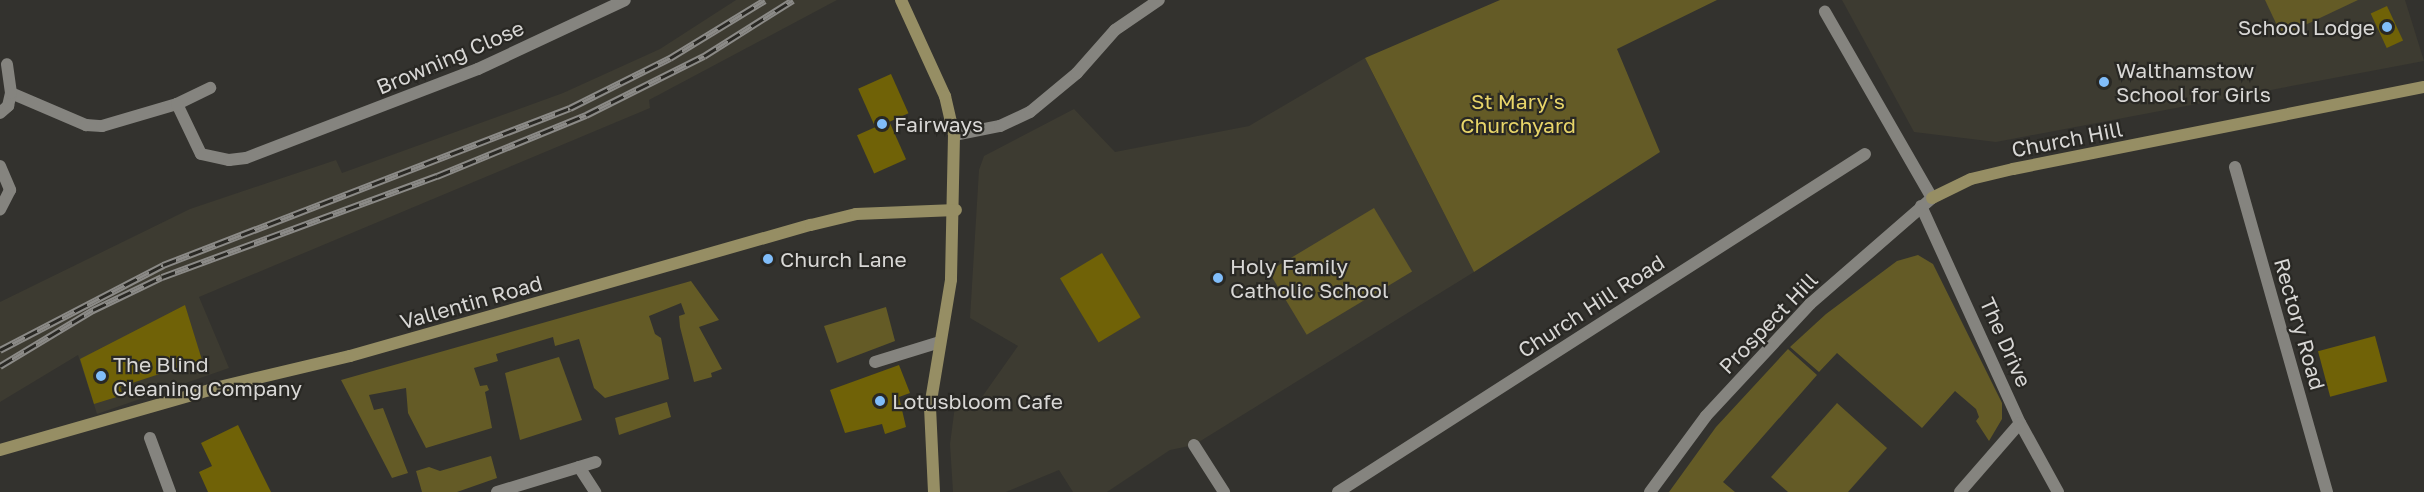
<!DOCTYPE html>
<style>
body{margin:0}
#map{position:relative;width:2424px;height:492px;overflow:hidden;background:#33322e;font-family:"Golos Text",sans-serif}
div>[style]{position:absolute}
.built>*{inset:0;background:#3d3b31}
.green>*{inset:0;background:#645b26;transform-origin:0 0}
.building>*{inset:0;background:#706207;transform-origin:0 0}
.street>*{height:12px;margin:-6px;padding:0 6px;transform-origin:6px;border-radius:6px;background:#85847f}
.secondary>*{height:12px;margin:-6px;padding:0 6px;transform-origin:6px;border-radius:6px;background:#968e64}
.rail>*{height:7px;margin-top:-3.5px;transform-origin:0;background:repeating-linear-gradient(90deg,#292824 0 14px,#8b8a87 0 28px);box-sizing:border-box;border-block:2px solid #8b8a87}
.dots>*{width:16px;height:16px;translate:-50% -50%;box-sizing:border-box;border:3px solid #292824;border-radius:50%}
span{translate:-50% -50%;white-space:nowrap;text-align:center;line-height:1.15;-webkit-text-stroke:4.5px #292824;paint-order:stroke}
.poi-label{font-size:21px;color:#d8d7d5}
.right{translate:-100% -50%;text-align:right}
.left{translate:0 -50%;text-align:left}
.street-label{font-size:21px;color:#d8d7d5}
.park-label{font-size:21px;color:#e8d569}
</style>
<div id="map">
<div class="built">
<i style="clip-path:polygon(736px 0,837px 0,649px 100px,650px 108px,199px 297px,229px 368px,97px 414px,78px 355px,0 402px,0 302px,190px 209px,336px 160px,342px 173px,563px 93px,660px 49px)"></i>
<i style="clip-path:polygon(1842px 0,2405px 0,2424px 61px,1996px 142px,1914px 132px)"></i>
<i style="clip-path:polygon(1365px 58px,1474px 272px,1194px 445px,1170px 450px,1107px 492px,1073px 492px,1059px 470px,1006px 492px,953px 492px,950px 444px,955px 406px,977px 404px,1018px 346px,970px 318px,979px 170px,984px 156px,1074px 109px,1115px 152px,1249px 126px)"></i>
</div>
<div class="green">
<i style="clip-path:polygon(1500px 0,1717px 0,1617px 49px,1660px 152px,1474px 272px,1365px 58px)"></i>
<i style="clip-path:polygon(2265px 0,2358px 0,2282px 36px)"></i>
<i style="left:1374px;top:208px;width:74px;height:123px;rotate:59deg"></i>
<i style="clip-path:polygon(1918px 255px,1933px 264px,2002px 403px,2002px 419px,1989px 441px,1976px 421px,1979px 417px,1976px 409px,1955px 391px,1922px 428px,1837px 353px,1819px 372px,1790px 347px,1826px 314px,1897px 261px)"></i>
<i style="clip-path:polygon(691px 281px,719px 320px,699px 327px,722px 369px,711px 373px,712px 377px,694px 382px,680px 327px,679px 316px,685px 314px,681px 303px,649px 316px,655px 334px,661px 338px,669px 379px,605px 398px,594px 388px,579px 339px,555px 346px,553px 337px,496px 354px,498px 361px,474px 368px,480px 386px,487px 385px,489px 390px,485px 392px,492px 428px,426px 448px,408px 413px,406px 388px,369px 395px,374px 410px,383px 408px,408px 473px,392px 478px,341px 380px)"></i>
<i style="clip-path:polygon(886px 307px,895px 341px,837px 363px,824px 326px)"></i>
<i style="clip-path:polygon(1788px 349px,1817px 375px,1723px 482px,1735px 492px,1669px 492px,1716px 427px)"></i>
<i style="clip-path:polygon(559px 357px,582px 420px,520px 440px,505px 373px)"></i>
<i style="clip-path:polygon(667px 402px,671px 417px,619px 435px,615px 418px)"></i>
<i style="clip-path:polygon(1837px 403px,1887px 448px,1848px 492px,1788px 492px,1771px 477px)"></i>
<i style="clip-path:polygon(491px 456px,497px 478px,457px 492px,422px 492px,416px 471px,429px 467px,440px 471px)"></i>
</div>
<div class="building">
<i style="left:2387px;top:6px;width:38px;height:18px;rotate:65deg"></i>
<i style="left:891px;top:74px;width:43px;height:36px;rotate:66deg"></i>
<i style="left:889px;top:121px;width:42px;height:35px;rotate:66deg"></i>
<i style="left:1102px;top:253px;width:75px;height:49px;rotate:59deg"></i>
<i style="clip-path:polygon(185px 305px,202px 360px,120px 387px,123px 395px,94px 404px,80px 359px)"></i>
<i style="left:2375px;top:336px;width:47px;height:59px;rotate:75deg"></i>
<i style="clip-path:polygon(899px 365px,910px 393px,899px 397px,906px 427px,885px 434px,882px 424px,845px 433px,830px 390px)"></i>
<i style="clip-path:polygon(238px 425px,260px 470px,271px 492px,208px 492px,199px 472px,212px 466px,201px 443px)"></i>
</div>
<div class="street">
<i style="left:11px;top:93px;width:82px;rotate:23.1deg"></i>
<i style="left:86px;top:125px;width:16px;rotate:4deg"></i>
<i style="left:102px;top:126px;width:78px;rotate:-16.3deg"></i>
<i style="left:177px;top:104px;width:37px;rotate:-26deg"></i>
<i style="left:177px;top:104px;width:55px;rotate:64.4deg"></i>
<i style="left:201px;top:154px;width:29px;rotate:12deg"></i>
<i style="left:229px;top:160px;width:17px;rotate:-7deg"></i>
<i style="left:246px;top:158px;width:248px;rotate:-21deg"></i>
<i style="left:478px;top:69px;width:162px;rotate:-25.1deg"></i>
<i style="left:0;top:113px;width:11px;rotate:-41deg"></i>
<i style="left:8px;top:106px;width:13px;rotate:-77deg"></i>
<i style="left:11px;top:93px;width:29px;rotate:-98deg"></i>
<i style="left:954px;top:135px;width:47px;rotate:-11.1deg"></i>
<i style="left:1000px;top:126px;width:33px;rotate:-25deg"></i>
<i style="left:1030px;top:112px;width:61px;rotate:-39.7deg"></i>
<i style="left:1077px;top:73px;width:57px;rotate:-48.5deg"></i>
<i style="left:1115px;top:30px;width:53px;rotate:-34.3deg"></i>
<i style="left:0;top:166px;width:26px;rotate:67deg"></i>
<i style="left:10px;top:190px;width:22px;rotate:117deg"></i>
<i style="left:2235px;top:167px;width:338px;rotate:74.2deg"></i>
<i style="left:1921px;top:206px;width:239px;rotate:65.5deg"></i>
<i style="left:2020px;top:423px;width:79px;rotate:61.2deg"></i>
<i style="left:875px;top:362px;width:68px;rotate:-17.1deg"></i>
<i style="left:150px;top:438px;width:58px;rotate:69.7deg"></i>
<i style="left:1194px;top:445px;width:56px;rotate:57.4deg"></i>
<i style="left:579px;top:467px;width:30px;rotate:57deg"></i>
<i style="left:497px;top:492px;width:103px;rotate:-16.9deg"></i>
<i style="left:1338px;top:492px;width:626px;rotate:-32.67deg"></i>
<i style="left:1650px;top:492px;width:94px;rotate:-53.6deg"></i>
<i style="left:1706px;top:416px;width:153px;rotate:-47.1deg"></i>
<i style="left:1810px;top:304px;width:162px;rotate:-41deg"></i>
<i style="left:1932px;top:198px;width:215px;rotate:-119.9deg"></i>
<i style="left:1960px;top:492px;width:91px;rotate:-49deg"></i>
</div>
<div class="secondary">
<i style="left:901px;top:0;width:106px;rotate:65.4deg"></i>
<i style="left:945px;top:96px;width:40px;rotate:77deg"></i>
<i style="left:954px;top:135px;width:145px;rotate:91.2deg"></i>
<i style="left:951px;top:280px;width:129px;rotate:99.4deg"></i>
<i style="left:930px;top:407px;width:85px;rotate:87.3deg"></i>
<i style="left:1932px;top:198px;width:43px;rotate:-26deg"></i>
<i style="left:1971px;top:179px;width:43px;rotate:-13.4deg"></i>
<i style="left:2013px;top:169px;width:419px;rotate:-11.3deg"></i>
<i style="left:0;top:450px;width:228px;rotate:-16deg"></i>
<i style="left:219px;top:387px;width:135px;rotate:-13.3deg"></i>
<i style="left:350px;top:356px;width:479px;rotate:-15.9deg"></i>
<i style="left:811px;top:225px;width:46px;rotate:-13.7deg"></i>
<i style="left:856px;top:214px;width:100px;rotate:-2.3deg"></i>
</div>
<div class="rail">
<i style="left:0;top:350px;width:184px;rotate:-27.5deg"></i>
<i style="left:163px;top:265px;width:436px;rotate:-21.1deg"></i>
<i style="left:570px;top:108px;width:112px;rotate:-26.6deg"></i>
<i style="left:670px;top:58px;width:111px;rotate:-31.4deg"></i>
<i style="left:0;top:366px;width:109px;rotate:-31.1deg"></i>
<i style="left:93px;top:310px;width:76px;rotate:-25.6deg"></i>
<i style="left:162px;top:277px;width:293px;rotate:-20.2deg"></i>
<i style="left:437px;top:176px;width:161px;rotate:-22.3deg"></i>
<i style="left:586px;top:115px;width:132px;rotate:-26.6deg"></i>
<i style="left:704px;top:56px;width:105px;rotate:-32.2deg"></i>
</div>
<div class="dots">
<i style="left:2387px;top:27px;background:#80bdfa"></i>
<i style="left:2104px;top:82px;background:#80bdfa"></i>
<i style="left:882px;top:124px;background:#80bdfa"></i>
<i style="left:768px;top:259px;background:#80bdfa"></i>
<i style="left:1218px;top:278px;background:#80bdfa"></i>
<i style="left:101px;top:376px;background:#80bdfa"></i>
<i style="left:880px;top:401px;background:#80bdfa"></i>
</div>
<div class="poi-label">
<span class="right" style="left:2375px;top:27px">School Lodge</span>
<span class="left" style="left:2116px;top:82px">Walthamstow<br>School for Girls</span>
<span class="left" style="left:894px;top:124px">Fairways</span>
<span class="left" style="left:780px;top:259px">Church Lane</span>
<span class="left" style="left:1230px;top:278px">Holy Family<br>Catholic School</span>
<span class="left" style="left:113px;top:376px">The Blind<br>Cleaning Company</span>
<span class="left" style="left:892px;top:401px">Lotusbloom Cafe</span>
</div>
<div class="street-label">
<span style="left:450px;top:57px;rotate:-23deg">Browning Close</span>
<span style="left:2067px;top:139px;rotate:-11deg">Church Hill</span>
<span style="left:471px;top:302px;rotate:-16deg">Vallentin Road</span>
<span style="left:1591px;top:306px;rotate:-33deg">Church Hill Road</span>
<span style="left:1768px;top:323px;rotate:-46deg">Prospect Hill</span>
<span style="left:2300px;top:324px;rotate:74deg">Rectory Road</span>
<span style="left:2006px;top:342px;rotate:66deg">The Drive</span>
</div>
<div class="park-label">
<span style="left:1518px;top:113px">St Mary's<br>Churchyard</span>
</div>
</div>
